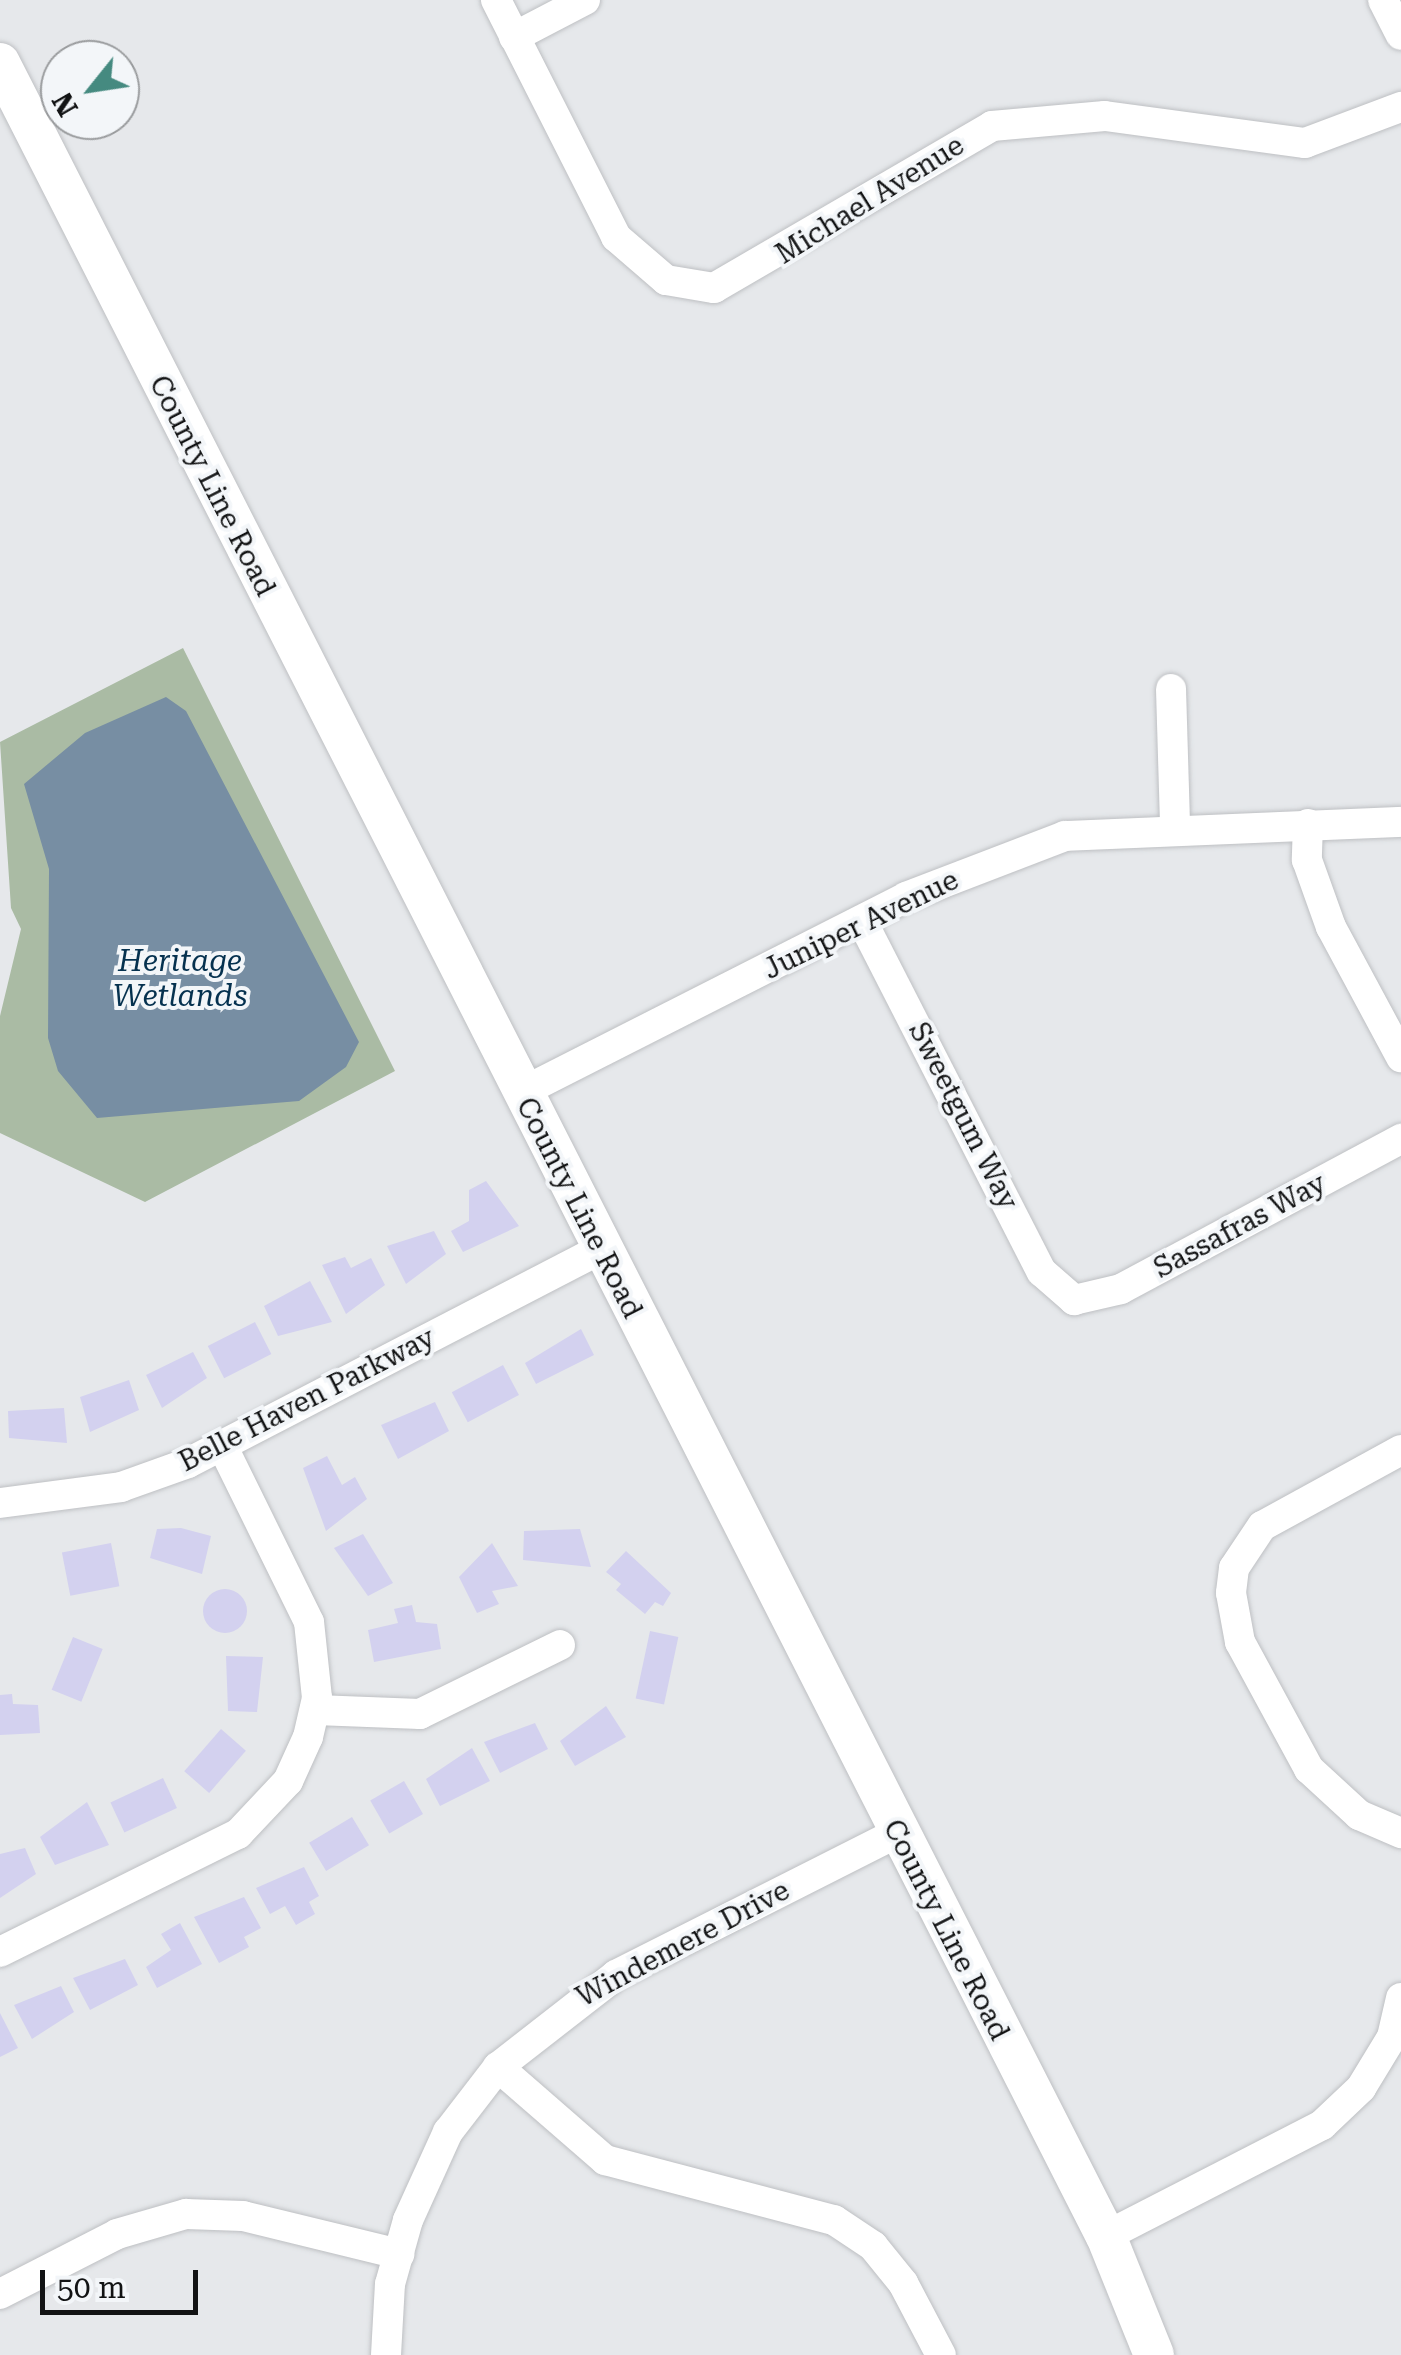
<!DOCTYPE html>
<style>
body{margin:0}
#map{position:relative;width:1401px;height:2355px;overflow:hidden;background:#e6e8eb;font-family:"Roboto Serif",serif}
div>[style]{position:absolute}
.green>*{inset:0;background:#aabba4}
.water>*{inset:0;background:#778ea3}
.building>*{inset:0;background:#d3d1ef;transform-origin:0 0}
.round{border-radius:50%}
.roads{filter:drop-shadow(0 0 2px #bec0c3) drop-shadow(0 0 2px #bec0c3)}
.minor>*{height:30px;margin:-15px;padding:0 15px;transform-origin:15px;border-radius:15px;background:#fff}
.major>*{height:40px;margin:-20px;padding:0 20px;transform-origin:20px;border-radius:20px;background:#fff}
span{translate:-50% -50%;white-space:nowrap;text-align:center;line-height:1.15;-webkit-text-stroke:8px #f3f6f9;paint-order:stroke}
.street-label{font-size:28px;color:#121314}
.water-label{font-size:30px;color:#05314f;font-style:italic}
.north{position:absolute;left:40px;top:40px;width:100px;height:100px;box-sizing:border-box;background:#f3f6f9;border:2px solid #999b9d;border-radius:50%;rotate:240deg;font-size:28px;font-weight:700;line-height:40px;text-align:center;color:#121314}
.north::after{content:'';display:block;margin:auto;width:35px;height:45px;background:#458a80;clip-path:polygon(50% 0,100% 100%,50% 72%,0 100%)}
.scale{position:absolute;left:40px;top:2270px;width:158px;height:45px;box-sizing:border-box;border:5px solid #121314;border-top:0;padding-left:12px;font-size:30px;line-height:35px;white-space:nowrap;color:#121314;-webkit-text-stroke:8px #f3f6f9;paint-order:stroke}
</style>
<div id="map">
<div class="green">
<i style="clip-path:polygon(183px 648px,395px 1071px,145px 1202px,0 1133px,0 1016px,21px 929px,11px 908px,0 742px)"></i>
</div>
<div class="water">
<i style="clip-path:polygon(166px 697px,186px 711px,359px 1042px,346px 1067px,299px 1101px,97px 1118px,58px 1071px,48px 1038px,49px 869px,24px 784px,85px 733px)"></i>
</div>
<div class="building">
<i style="clip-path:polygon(486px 1181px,519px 1226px,463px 1252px,451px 1231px,469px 1221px,469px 1190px)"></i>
<i style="clip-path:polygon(434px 1231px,446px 1254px,406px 1284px,387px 1246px)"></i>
<i style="clip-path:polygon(345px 1257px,351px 1268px,371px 1258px,385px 1285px,346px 1314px,322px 1265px)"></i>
<i style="clip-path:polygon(310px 1281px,332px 1322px,278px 1336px,264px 1306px)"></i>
<i style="left:255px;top:1322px;width:36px;height:53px;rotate:63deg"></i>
<i style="clip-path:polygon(581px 1329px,594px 1355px,536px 1384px,525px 1363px)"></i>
<i style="clip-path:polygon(193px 1352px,207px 1378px,162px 1408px,146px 1375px)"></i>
<i style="left:503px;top:1365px;width:34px;height:58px;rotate:62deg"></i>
<i style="clip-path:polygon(129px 1380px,139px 1410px,90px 1432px,80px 1397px)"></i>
<i style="clip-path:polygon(435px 1402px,449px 1431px,398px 1459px,381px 1425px)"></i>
<i style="clip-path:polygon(64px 1408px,67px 1443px,9px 1438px,8px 1411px)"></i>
<i style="clip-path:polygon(327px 1456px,342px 1485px,355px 1477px,367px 1499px,326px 1531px,303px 1468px)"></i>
<i style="clip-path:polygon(181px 1528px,211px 1536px,202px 1574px,150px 1558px,157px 1529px)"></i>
<i style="clip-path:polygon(580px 1529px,591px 1567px,523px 1560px,524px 1531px)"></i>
<i style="clip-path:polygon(363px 1534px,393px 1583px,368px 1596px,334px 1548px)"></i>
<i style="left:111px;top:1543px;width:44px;height:50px;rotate:79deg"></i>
<i style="clip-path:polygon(492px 1543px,518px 1586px,492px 1591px,499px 1604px,477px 1613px,459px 1577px)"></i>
<i style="clip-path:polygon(626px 1551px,671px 1593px,663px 1606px,655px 1602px,645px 1614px,616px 1590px,621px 1584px,606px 1572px)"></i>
<i class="round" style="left:203px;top:1589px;width:44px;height:44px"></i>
<i style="clip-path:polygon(412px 1605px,416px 1622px,437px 1624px,441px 1649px,374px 1662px,368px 1630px,398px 1623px,394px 1609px)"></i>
<i style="left:650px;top:1631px;width:29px;height:69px;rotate:12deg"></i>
<i style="left:73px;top:1637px;width:32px;height:57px;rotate:22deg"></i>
<i style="clip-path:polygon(226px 1656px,263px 1657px,257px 1712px,228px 1711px)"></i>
<i style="clip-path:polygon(12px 1694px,13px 1704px,38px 1705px,40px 1733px,0 1735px,0 1695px)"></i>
<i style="clip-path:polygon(606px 1706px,626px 1737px,575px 1766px,560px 1741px)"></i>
<i style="clip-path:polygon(535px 1723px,548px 1749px,500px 1773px,484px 1742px)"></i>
<i style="left:221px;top:1729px;width:33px;height:56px;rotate:41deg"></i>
<i style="clip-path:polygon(472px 1748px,490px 1781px,440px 1806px,426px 1779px)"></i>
<i style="left:163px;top:1778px;width:33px;height:58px;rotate:65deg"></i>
<i style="left:404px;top:1781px;width:38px;height:39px;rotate:60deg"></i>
<i style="clip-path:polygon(87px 1802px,109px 1845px,55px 1865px,40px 1837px)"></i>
<i style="left:352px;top:1817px;width:33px;height:50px;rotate:59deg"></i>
<i style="clip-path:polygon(25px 1848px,36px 1874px,0 1898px,0 1854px)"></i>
<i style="clip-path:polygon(304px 1867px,319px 1896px,309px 1902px,315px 1914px,296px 1925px,285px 1906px,270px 1914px,256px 1888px)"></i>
<i style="clip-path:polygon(244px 1897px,261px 1928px,244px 1937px,249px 1947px,219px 1963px,194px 1917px)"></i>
<i style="clip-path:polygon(180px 1923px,202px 1964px,157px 1988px,146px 1967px,171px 1950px,161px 1934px)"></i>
<i style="clip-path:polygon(125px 1959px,138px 1985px,90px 2010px,73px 1978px)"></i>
<i style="clip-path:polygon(61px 1986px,74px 2012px,32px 2039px,14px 2005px)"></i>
<i style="clip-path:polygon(0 2013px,18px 2048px,0 2057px)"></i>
</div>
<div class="roads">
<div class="minor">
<i style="left:496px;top:0;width:266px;rotate:63.1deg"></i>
<i style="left:616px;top:237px;width:66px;rotate:40.7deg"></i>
<i style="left:666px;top:280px;width:49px;rotate:9.5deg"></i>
<i style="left:714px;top:288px;width:322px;rotate:-30.2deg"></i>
<i style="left:992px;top:126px;width:113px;rotate:-5.1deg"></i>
<i style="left:1105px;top:116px;width:202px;rotate:7.7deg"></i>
<i style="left:1305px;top:143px;width:103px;rotate:-20.6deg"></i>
<i style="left:1383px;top:0;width:39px;rotate:63deg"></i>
<i style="left:514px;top:37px;width:80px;rotate:-27.5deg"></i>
<i style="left:1171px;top:689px;width:136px;rotate:88.3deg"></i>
<i style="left:1308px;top:824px;width:36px;rotate:92deg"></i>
<i style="left:1307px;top:860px;width:71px;rotate:70.3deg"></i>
<i style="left:1331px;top:927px;width:148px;rotate:61.7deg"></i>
<i style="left:862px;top:921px;width:394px;rotate:62.9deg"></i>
<i style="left:1042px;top:1272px;width:43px;rotate:41.2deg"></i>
<i style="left:1074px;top:1300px;width:48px;rotate:-13.2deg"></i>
<i style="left:1121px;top:1289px;width:318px;rotate:-28.2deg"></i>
<i style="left:520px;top:1093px;width:433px;rotate:-26.9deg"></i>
<i style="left:906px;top:897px;width:170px;rotate:-21deg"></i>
<i style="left:1065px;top:836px;width:336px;rotate:-2.4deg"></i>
<i style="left:1401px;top:1450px;width:158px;rotate:151.3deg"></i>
<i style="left:1262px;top:1526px;width:50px;rotate:123.7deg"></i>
<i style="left:1234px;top:1568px;width:25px;rotate:97deg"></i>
<i style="left:1231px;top:1593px;width:50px;rotate:79.6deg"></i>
<i style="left:1240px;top:1642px;width:145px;rotate:61.5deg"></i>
<i style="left:1309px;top:1769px;width:68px;rotate:42.6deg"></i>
<i style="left:1359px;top:1815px;width:46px;rotate:23.2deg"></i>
<i style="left:0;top:1503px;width:122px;rotate:-7.5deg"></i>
<i style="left:121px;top:1487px;width:71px;rotate:-19.7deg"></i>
<i style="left:188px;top:1463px;width:464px;rotate:-27.4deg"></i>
<i style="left:316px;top:1710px;width:104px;rotate:2.2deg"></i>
<i style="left:420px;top:1714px;width:156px;rotate:-26.2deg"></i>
<i style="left:0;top:1952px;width:266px;rotate:-26.4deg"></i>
<i style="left:238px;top:1834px;width:73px;rotate:-46.7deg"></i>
<i style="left:288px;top:1781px;width:48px;rotate:-65.6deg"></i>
<i style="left:308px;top:1737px;width:40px;rotate:-77deg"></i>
<i style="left:317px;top:1698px;width:76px;rotate:-96deg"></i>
<i style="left:309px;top:1622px;width:195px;rotate:-116.2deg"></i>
<i style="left:498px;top:2067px;width:142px;rotate:41deg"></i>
<i style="left:605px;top:2160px;width:237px;rotate:14.7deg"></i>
<i style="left:834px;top:2220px;width:47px;rotate:33.7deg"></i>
<i style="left:873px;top:2246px;width:48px;rotate:51deg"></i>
<i style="left:903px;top:2283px;width:81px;rotate:62.2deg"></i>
<i style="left:1106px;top:2236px;width:243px;rotate:-27.2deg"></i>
<i style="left:1322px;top:2125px;width:54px;rotate:-43.5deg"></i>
<i style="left:1361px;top:2088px;width:60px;rotate:-58.7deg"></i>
<i style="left:1392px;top:2037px;width:40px;rotate:-77deg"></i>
<i style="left:0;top:2294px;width:131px;rotate:-27.1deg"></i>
<i style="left:117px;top:2234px;width:72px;rotate:-16.2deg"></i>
<i style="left:186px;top:2214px;width:57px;rotate:2deg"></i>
<i style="left:243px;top:2216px;width:161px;rotate:13.7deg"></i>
<i style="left:386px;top:2355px;width:71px;rotate:-86.8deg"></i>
<i style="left:390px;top:2284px;width:66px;rotate:-74.3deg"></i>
<i style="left:408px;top:2220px;width:97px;rotate:-65.6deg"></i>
<i style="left:448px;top:2132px;width:82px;rotate:-52.4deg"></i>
<i style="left:498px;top:2067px;width:150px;rotate:-37.9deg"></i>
<i style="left:616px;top:1975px;width:315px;rotate:-26.8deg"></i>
</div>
<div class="major">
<i style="left:0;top:63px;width:2438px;rotate:63.03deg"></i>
<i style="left:1106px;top:2236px;width:128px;rotate:68deg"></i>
</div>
</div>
<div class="street-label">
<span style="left:870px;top:200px;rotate:-32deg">Michael Avenue</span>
<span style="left:212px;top:486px;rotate:63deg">County Line Road</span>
<span style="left:861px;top:925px;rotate:-26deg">Juniper Avenue</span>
<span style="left:963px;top:1116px;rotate:63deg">Sweetgum Way</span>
<span style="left:579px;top:1208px;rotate:63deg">County Line Road</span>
<span style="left:1240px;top:1226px;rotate:-28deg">Sassafras Way</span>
<span style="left:307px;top:1400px;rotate:-27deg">Belle Haven Parkway</span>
<span style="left:946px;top:1930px;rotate:63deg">County Line Road</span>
<span style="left:683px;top:1944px;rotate:-28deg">Windemere Drive</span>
</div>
<div class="water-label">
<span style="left:180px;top:978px">Heritage<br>Wetlands</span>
</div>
<div class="north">N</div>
<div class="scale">50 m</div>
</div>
